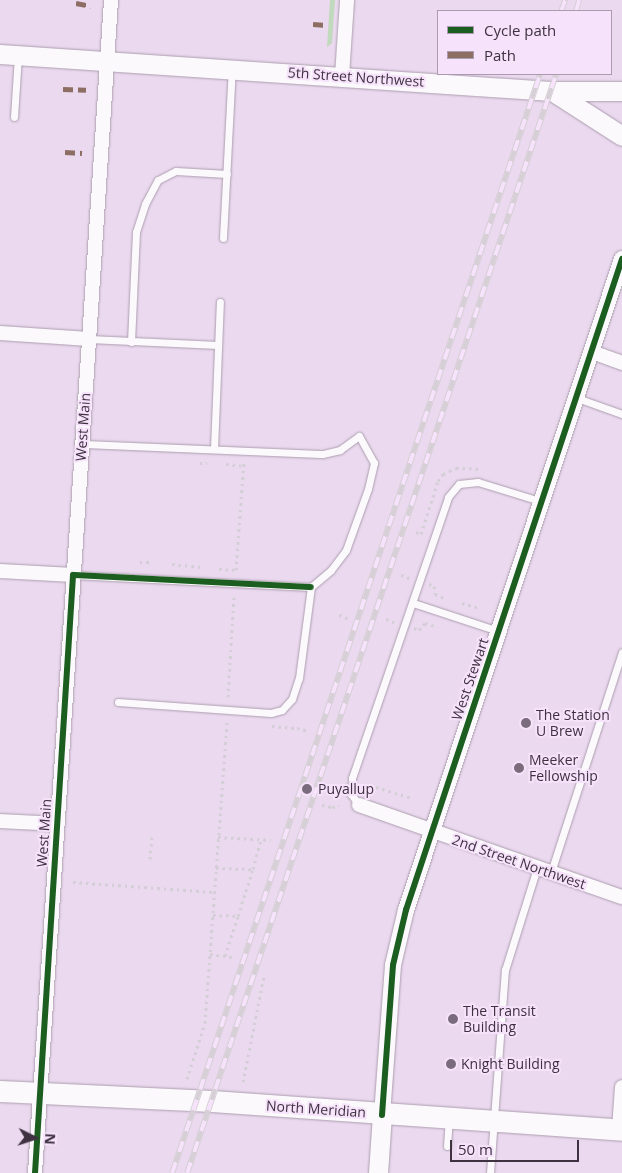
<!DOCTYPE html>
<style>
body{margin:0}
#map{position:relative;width:622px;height:1173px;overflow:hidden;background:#ebd9ef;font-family:"Open Sans",sans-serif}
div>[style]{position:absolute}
.green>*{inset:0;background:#c1d9bc}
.path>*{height:3px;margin-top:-1.5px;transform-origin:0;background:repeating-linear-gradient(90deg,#d4cfd6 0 2.5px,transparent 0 6.5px)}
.roads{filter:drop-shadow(0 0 1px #ab9eae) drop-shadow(0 0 1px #ab9eae)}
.service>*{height:7px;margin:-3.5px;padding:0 3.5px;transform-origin:3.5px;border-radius:3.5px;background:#fcf9fd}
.minor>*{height:14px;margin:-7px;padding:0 7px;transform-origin:7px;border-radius:7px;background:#fcf9fd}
.tertiary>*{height:16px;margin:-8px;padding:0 8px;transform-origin:8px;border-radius:8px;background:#fcf9fd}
.secondary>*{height:19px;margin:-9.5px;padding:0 9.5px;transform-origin:9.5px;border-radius:9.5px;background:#fcf9fd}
.primary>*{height:21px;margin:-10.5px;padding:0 10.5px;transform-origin:10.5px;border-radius:10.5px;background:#fcf9fd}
.rail>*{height:5.5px;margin-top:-2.75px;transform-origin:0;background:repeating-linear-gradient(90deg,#f6e2fb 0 11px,#d6d0d6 0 22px);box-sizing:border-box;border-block:1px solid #d6d0d6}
.quiet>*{height:5px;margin-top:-2.5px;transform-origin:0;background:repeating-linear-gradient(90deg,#8d6e63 0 10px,transparent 0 15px)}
.cycleway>*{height:6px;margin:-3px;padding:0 3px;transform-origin:3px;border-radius:3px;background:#1b5e20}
.dots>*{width:14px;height:14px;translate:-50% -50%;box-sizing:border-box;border:2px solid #f6e2fb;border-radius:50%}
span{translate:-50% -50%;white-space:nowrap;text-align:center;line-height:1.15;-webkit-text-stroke:4px #f6e2fb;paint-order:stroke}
.street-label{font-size:14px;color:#3e3140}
.poi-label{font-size:14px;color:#3e3140}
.left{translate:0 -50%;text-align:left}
.legend{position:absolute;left:437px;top:10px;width:175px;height:65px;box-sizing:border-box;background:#f6e2fb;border:1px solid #ac9bb0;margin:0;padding:6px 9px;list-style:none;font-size:15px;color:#3e3140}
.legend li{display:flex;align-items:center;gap:10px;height:25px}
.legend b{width:25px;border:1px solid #ac9bb0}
.north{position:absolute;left:10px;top:1113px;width:50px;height:50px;-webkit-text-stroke:4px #f6e2fb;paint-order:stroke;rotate:94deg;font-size:14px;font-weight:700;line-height:20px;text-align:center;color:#3e3140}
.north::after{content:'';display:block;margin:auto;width:18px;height:22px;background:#3e3140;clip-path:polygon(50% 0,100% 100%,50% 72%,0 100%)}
.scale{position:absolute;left:450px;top:1140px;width:129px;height:22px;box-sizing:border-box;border:2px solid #3e3140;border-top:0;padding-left:6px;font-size:15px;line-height:18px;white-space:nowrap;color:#3e3140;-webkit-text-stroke:4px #f6e2fb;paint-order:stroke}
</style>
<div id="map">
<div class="green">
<i style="clip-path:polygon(330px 0,335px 0,332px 43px,327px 47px)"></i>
</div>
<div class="path">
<i style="left:200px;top:463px;width:7px"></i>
<i style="left:226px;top:464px;width:18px;rotate:6deg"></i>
<i style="left:416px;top:532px;width:5px;rotate:22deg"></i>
<i style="left:421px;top:534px;width:56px;rotate:-72.2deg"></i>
<i style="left:438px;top:481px;width:9px;rotate:-54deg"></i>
<i style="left:443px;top:474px;width:14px;rotate:-25deg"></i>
<i style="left:456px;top:468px;width:23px;rotate:2deg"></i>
<i style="left:140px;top:562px;width:13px"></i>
<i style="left:172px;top:564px;width:29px;rotate:6deg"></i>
<i style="left:219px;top:569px;width:17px;rotate:3deg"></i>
<i style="left:236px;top:570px;width:109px;rotate:-85.8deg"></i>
<i style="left:401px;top:575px;width:9px;rotate:21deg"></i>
<i style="left:429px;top:584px;width:5px;rotate:22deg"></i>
<i style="left:434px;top:586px;width:8px;rotate:83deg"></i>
<i style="left:435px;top:594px;width:10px;rotate:24deg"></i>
<i style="left:462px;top:603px;width:18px;rotate:16deg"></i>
<i style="left:339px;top:615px;width:9px;rotate:21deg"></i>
<i style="left:386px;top:619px;width:9px;rotate:21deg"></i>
<i style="left:414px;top:628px;width:5px;rotate:22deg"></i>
<i style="left:419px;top:630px;width:9px;rotate:-49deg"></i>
<i style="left:425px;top:623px;width:13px;rotate:18deg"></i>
<i style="left:228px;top:697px;width:102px;rotate:-86.6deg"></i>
<i style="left:272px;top:726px;width:25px;rotate:5deg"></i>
<i style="left:297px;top:728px;width:11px;rotate:15deg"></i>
<i style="left:376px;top:787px;width:37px;rotate:17deg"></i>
<i style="left:322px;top:805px;width:10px;rotate:11deg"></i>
<i style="left:332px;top:807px;width:7px;rotate:-8deg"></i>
<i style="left:218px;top:837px;width:53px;rotate:3.2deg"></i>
<i style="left:150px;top:859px;width:24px;rotate:-85deg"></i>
<i style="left:216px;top:868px;width:37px;rotate:2deg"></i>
<i style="left:253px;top:869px;width:30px;rotate:-75deg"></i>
<i style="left:73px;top:882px;width:141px;rotate:4.1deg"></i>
<i style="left:213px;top:915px;width:25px;rotate:2deg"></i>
<i style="left:238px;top:916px;width:49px;rotate:-72.3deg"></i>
<i style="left:210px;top:954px;width:22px;rotate:8deg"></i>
<i style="left:225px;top:956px;width:42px;rotate:-72deg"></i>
<i style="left:187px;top:1079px;width:59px;rotate:-72.2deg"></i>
<i style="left:205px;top:1023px;width:304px;rotate:-85.8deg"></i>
<i style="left:243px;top:1082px;width:108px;rotate:-78.8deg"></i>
</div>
<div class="roads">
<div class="service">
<i style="left:14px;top:117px;width:62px;rotate:-86.3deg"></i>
<i style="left:223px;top:238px;width:169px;rotate:-87deg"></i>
<i style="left:89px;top:339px;width:129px;rotate:2.7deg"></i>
<i style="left:131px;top:342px;width:110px;rotate:-87.4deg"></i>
<i style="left:136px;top:232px;width:29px;rotate:-72deg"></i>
<i style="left:145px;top:204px;width:27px;rotate:-62deg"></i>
<i style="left:158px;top:180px;width:20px;rotate:-27deg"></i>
<i style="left:176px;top:171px;width:51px;rotate:3.4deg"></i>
<i style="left:577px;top:398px;width:48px;rotate:19.6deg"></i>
<i style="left:214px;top:449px;width:147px;rotate:-87.7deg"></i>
<i style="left:73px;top:575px;width:238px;rotate:2.9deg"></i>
<i style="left:311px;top:587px;width:26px;rotate:-40deg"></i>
<i style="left:331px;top:570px;width:25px;rotate:-53deg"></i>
<i style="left:346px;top:550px;width:65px;rotate:-70.2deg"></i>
<i style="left:368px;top:489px;width:27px;rotate:-77deg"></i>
<i style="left:374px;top:463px;width:31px;rotate:-119deg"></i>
<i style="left:359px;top:436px;width:24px;rotate:144deg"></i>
<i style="left:340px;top:450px;width:18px;rotate:167deg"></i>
<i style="left:322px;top:454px;width:240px;rotate:-177.6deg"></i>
<i style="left:413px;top:603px;width:89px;rotate:18.2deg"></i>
<i style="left:118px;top:702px;width:153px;rotate:4.1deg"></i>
<i style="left:271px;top:713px;width:11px;rotate:-15deg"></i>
<i style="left:282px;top:710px;width:15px;rotate:-48deg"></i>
<i style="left:292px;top:699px;width:22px;rotate:-72deg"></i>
<i style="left:299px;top:678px;width:92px;rotate:-82.5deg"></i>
<i style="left:359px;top:805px;width:14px;rotate:-126deg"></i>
<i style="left:351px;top:794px;width:16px;rotate:-86deg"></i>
<i style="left:352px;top:778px;width:297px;rotate:-71.1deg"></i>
<i style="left:448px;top:497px;width:17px;rotate:-50deg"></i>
<i style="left:459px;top:484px;width:19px;rotate:-6deg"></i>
<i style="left:478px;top:482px;width:68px;rotate:17.1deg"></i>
<i style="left:551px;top:872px;width:231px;rotate:-72.1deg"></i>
<i style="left:447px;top:1146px;width:27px;rotate:-86deg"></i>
<i style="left:490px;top:1173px;width:204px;rotate:-85.8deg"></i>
<i style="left:505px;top:970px;width:107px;rotate:-72.6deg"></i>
</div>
<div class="minor">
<i style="left:342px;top:76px;width:76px;rotate:-86.2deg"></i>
<i style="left:0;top:333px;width:89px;rotate:3.9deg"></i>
<i style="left:592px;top:352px;width:32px;rotate:20deg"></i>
<i style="left:0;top:571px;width:73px;rotate:3.1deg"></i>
<i style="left:359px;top:805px;width:279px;rotate:19.3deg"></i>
<i style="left:0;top:821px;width:57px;rotate:3deg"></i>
<i style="left:619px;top:1129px;width:42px;rotate:-85.9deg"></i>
<i style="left:35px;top:1173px;width:1175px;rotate:-86.29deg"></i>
</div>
<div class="tertiary">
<i style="left:382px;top:1115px;width:150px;rotate:-85.8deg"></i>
<i style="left:393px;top:965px;width:57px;rotate:-76.7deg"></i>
<i style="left:406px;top:910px;width:686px;rotate:-71.64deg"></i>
</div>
<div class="secondary">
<i style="left:0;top:54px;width:552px;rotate:3.84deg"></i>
<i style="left:551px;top:91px;width:71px"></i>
<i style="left:552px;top:91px;width:83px;rotate:32.7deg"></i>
<i style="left:378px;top:1173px;width:58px;rotate:-86.1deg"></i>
</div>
<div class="primary">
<i style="left:0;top:1091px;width:212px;rotate:2.7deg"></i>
<i style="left:212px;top:1101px;width:411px;rotate:4deg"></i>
</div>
</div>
<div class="rail">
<i style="left:561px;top:11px;width:12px;rotate:-70deg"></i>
<i style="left:576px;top:11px;width:11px;rotate:-75deg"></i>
<i style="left:172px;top:1173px;width:1159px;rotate:-71.49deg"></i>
<i style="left:187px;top:1173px;width:1159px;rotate:-71.44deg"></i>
</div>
<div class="quiet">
<i style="left:76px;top:3px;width:15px;rotate:11deg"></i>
<i style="left:313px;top:24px;width:13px;rotate:4deg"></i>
<i style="left:63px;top:89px;width:23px;rotate:2deg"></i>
<i style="left:65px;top:152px;width:17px;rotate:3deg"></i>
</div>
<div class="cycleway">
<i style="left:382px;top:1115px;width:150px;rotate:-85.8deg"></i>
<i style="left:393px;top:965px;width:57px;rotate:-76.7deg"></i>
<i style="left:406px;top:910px;width:686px;rotate:-71.64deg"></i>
<i style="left:35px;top:1173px;width:599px;rotate:-86.36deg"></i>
<i style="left:73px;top:575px;width:238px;rotate:2.9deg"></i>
</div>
<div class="dots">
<i style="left:526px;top:723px;background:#7b6c7d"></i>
<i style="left:519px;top:768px;background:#7b6c7d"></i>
<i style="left:307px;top:789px;background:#7b6c7d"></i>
<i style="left:453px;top:1019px;background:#7b6c7d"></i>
<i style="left:451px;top:1064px;background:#7b6c7d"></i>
</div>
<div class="street-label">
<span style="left:356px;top:77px;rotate:4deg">5th Street Northwest</span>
<span style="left:83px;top:427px;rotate:-86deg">West Main</span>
<span style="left:470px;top:679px;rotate:-71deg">West Stewart</span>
<span style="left:44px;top:833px;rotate:-86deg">West Main</span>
<span style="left:519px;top:862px;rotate:19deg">2nd Street Northwest</span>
<span style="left:316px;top:1109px;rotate:4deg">North Meridian</span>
</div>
<div class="poi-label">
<span class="left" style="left:536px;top:723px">The Station<br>U Brew</span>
<span class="left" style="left:529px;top:768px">Meeker<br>Fellowship</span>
<span class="left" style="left:318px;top:789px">Puyallup</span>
<span class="left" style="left:463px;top:1019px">The Transit<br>Building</span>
<span class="left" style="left:461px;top:1064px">Knight Building</span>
</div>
<ul class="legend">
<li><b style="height:6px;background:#1b5e20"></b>Cycle path</li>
<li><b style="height:6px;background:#8d6e63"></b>Path</li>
</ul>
<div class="north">N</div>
<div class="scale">50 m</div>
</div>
